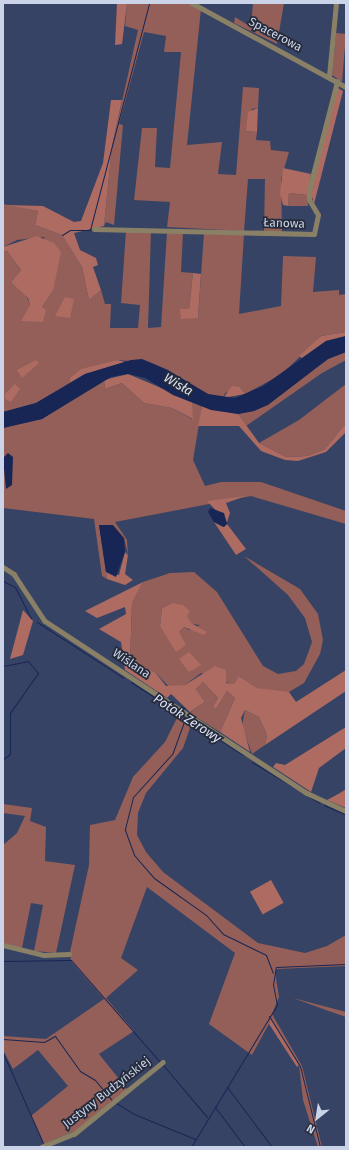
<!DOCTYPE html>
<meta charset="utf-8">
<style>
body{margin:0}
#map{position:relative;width:349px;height:1150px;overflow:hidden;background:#374365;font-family:"Fira Sans",sans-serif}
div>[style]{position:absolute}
.green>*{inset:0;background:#935f58}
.forest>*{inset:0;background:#ae6b62;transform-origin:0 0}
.water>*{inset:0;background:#182655}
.stream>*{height:1px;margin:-0.5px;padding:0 0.5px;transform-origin:0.5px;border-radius:0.5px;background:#182655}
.minor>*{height:4.5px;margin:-2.25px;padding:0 2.25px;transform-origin:2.25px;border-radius:2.25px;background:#8a8066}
span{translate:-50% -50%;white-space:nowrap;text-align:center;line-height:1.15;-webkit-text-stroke:3.5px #252b3a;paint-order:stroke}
.street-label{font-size:12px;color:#cad3e7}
.water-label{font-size:13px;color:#dce2f3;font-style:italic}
.frame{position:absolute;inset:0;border:4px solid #cad3e7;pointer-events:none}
.north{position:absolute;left:297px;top:1098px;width:40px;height:40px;-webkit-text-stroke:3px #252b3a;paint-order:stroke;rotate:210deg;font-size:11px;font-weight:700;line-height:16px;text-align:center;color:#cad3e7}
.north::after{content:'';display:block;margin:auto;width:14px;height:18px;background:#cad3e7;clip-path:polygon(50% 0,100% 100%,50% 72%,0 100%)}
</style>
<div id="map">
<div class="green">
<i style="clip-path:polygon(127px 3px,189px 3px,201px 9px,187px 145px,222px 142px,218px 174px,236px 175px,243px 87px,259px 88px,258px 108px,252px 109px,246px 131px,257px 132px,256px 140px,270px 141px,271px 150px,289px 152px,281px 179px,282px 232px,264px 232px,265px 179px,248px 179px,244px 231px,167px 227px,170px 202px,134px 200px,142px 128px,157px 128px,155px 167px,170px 168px,181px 52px,164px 52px,166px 36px,144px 32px,119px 124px,123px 125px,114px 225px,106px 222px,104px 226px,112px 146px,138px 30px,125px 26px)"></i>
<i style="clip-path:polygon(253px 3px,284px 3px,277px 44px,234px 23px,235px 17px,251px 27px)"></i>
<i style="clip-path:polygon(336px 33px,346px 34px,342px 82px,332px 75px)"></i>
<i style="clip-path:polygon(289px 193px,307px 195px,308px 206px,288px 206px)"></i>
<i style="clip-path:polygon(3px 204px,38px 211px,35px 225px,62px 235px,82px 267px,89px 300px,101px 290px,105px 304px,111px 304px,110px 328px,138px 328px,140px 305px,121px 303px,126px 231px,151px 231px,148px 328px,161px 327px,167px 232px,183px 232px,181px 272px,193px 273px,189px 309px,181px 318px,198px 318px,204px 233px,244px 234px,239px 314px,281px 306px,283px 256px,316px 257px,313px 292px,339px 290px,339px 295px,346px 294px,346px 332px,321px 336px,282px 374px,245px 394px,240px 387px,225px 393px,223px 398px,208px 394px,152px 363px,118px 360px,70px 378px,70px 383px,36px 403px,3px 412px,3px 252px,7px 251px,21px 270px,11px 282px,25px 292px,30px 305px,42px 307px,53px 291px,44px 237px,17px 240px,3px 247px)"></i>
<i style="clip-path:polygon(346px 352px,346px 360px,322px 373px,246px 426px,238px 414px,254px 411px,328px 359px)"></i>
<i style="clip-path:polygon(104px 380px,105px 389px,122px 383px,144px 403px,172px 408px,192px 419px,192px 401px,202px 406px,193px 460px,205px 486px,221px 482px,261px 482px,346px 511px,346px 524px,251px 496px,115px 522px,127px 540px,128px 555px,124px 538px,99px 525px,107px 579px,102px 576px,94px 519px,3px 508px,3px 428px,42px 419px)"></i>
<i style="clip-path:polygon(346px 384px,346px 423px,325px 449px,308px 456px,286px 457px,259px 443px,299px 420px)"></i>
<i style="clip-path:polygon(evenodd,244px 556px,300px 589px,318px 614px,323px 640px,320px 654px,304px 683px,289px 692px,273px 693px,257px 688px,239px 676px,234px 685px,201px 673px,185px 685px,170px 688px,155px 672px,130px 663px,132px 603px,143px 582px,170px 573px,194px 572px,217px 592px,263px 666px,278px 674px,296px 671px,304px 664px,312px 642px,305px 618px,288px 595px,244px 556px,172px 603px,191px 624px,200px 625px,189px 630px,184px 627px,179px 632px,160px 626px,162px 608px,172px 603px)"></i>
<i style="clip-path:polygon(203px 682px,218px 698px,213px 706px,216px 709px,227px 691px,235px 698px,220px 732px,189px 713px,205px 702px,196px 689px)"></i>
<i style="clip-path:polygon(245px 710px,259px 717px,267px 735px,265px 745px,252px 754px,242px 726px)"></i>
<i style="clip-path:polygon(178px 716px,191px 725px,183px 748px,146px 793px,138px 813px,137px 835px,146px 852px,163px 872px,258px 943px,305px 953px,327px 946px,346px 935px,346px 966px,277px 969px,275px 972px,279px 997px,272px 1014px,302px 1066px,322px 1147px,318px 1147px,303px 1100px,299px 1065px,271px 1020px,252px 1055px,209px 1024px,235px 953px,147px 887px,121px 958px,138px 970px,106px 998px,134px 1031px,99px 1054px,127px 1089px,77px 1130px,44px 1144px,31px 1116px,68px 1086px,38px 1050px,13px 1069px,3px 1050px,3px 1036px,46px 1039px,104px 999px,71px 961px,70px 952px,89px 865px,90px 825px,115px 820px,133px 777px,165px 742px)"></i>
<i style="clip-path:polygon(3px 804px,32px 808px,30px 821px,46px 827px,45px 861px,75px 865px,56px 953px,34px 951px,43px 905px,31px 903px,22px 948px,3px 944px,3px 845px,17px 833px,25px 816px,3px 813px)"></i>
<i style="clip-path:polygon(293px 998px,346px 1012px,346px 1017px,326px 1010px)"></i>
</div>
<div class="forest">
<i style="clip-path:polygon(117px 3px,127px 4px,122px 44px,115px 45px)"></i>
<i style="clip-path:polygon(336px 87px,343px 91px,314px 204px,310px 190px)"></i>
<i style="clip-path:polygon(111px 100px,122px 100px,112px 146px,104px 226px,74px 233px,80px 250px,96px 258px,98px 265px,93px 267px,101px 290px,89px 300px,82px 267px,62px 235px,35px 225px,38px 211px,6px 205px,43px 206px,74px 222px,81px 221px,103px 163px)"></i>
<i style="clip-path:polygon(258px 108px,257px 132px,246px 131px,248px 112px)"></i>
<i style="clip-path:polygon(283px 168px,311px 174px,307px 195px,289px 193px,288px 206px,283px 205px,280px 193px)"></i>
<i style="clip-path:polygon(37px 236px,54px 243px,61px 252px,53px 291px,42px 307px,46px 310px,43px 322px,21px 321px,30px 305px,28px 298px,11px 282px,21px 270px,7px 251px,3px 252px,3px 247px)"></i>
<i style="clip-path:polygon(193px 273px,201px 274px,198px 318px,181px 319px,180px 309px,189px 309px)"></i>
<i style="clip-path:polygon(65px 297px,74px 299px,70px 318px,55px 316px)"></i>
<i style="clip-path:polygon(346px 332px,346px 336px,326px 341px,302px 358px,299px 356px,321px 336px)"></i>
<i style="clip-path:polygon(36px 360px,39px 363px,22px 378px,17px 370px)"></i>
<i style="clip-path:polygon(118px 360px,125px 362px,85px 374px,70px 383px,70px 378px,81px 369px)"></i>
<i style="clip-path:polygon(128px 374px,192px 401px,193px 419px,172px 408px,144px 403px,122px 383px,105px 389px,104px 380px)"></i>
<i style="clip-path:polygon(15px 384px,20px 389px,11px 402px,5px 399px,5px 394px)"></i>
<i style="clip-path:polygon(232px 386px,240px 387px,245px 394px,223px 398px)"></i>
<i style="clip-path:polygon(202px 406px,238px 414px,259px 443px,286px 457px,308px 456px,325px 449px,346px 423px,346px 432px,326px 452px,298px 461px,285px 460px,261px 451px,239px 426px,198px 426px)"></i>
<i style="clip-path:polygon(246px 496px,226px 503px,230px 513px,227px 522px,207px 501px)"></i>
<i style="clip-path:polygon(214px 522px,223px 527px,227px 524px,246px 549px,236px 555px)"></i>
<i style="clip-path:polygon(125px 552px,128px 555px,125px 574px,133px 580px,125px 585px,107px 579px,106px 572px,119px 575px)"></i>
<i style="clip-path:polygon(143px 582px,132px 603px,130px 662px,155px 672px,166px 686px,185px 685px,215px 666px,226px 670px,226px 683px,234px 684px,239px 676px,257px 688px,289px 692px,296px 702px,346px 670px,346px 691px,265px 745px,267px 735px,259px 717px,245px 710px,241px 718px,250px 752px,220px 732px,235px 698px,227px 691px,216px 709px,213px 706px,218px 698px,203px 682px,196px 689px,205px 702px,190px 712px,171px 694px,167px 698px,125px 670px,121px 642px,99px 629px,126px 614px,125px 607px,97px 618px,85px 611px)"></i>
<i style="clip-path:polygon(172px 603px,183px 605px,190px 611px,187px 616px,191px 623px,207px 632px,204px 635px,184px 627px,179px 632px,186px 645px,176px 652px,160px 626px,162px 608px)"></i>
<i style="clip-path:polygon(23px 610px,33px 621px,23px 655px,10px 659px)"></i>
<i style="clip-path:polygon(189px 652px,201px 665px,189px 672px,179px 659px)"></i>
<i style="clip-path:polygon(346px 727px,346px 748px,319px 768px,311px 792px,273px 767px,276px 763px,285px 765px)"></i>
<i style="clip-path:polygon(346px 789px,346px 808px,327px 800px,340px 793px)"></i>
<i style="left:271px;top:880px;width:26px;height:24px;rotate:61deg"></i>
<i style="clip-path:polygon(271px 1019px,299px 1065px,297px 1067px,269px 1024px)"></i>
</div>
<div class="water">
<i style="clip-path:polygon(346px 336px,346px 352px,328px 359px,268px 405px,254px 411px,238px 414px,211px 410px,173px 395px,145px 378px,128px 374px,111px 377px,42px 419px,3px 428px,3px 412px,36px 403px,85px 374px,131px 360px,142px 359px,168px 370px,208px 394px,235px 398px,263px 386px,326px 341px)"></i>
<i style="clip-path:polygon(8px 453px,13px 457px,12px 485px,6px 489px,3px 458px)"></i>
<i style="clip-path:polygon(210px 508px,224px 513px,227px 524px,224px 527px,214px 522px,208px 512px)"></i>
<i style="clip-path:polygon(99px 525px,113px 525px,124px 538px,125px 552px,116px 577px,106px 572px)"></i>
</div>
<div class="stream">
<i style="left:62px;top:235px;width:9px;rotate:-32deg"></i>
<i style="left:70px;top:230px;width:20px"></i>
<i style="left:90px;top:230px;width:235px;rotate:-75.4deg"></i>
<i style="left:3px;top:581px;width:13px;rotate:27deg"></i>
<i style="left:15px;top:587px;width:35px;rotate:63deg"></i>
<i style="left:37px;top:622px;width:103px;rotate:32.8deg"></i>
<i style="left:3px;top:666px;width:25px;rotate:-11deg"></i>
<i style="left:28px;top:661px;width:16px;rotate:50deg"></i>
<i style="left:38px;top:673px;width:49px;rotate:125deg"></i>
<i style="left:10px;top:713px;width:41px;rotate:90deg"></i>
<i style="left:10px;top:754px;width:9px;rotate:144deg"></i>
<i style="left:131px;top:682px;width:134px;rotate:33.1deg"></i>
<i style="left:185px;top:719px;width:37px;rotate:110deg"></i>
<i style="left:172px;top:754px;width:58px;rotate:132.2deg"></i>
<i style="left:133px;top:797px;width:34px;rotate:104deg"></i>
<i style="left:125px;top:830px;width:27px;rotate:70deg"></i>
<i style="left:134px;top:855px;width:30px;rotate:49deg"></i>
<i style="left:154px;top:878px;width:64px;rotate:35.4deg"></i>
<i style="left:206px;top:915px;width:25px;rotate:48deg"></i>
<i style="left:223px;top:934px;width:48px;rotate:26deg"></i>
<i style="left:266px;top:955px;width:19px;rotate:69deg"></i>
<i style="left:252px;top:762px;width:79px;rotate:31.1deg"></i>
<i style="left:324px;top:805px;width:24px;rotate:24deg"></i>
<i style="left:3px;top:961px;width:68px;rotate:-0.8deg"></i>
<i style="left:71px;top:960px;width:135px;rotate:48.9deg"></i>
<i style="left:269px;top:1016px;width:59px;rotate:58.2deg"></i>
<i style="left:300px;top:1066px;width:83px;rotate:76.1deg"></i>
<i style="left:3px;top:1039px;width:41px;rotate:4.2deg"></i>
<i style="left:44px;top:1042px;width:13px;rotate:-29deg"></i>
<i style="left:55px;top:1036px;width:43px;rotate:54.5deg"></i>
<i style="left:80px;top:1071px;width:17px;rotate:31deg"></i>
<i style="left:95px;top:1080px;width:26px;rotate:50deg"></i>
<i style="left:3px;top:1053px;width:98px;rotate:66deg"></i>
<i style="left:163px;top:1065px;width:68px;rotate:49.8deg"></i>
<i style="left:227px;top:1087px;width:75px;rotate:53.1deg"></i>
<i style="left:116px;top:1103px;width:21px;rotate:31deg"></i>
<i style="left:134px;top:1114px;width:66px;rotate:22.3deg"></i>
<i style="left:215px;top:1107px;width:50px;rotate:53.1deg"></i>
<i style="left:191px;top:1147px;width:166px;rotate:-58.8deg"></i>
<i style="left:277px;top:1005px;width:20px;rotate:-101deg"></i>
<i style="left:273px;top:985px;width:18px;rotate:-81deg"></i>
<i style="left:276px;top:967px;width:70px;rotate:-2.5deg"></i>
</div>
<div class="minor">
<i style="left:192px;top:3px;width:175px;rotate:28.6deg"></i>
<i style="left:329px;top:76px;width:73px;rotate:-84.5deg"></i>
<i style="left:94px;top:229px;width:220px;rotate:1.3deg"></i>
<i style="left:314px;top:234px;width:19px;rotate:-78deg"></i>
<i style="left:318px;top:215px;width:17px;rotate:-121deg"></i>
<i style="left:309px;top:200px;width:10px;rotate:-90deg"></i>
<i style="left:309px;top:190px;width:112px;rotate:-75.5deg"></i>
<i style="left:3px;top:567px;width:13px;rotate:32deg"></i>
<i style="left:14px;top:574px;width:56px;rotate:56.6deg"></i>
<i style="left:45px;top:621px;width:313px;rotate:33.3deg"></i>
<i style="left:307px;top:793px;width:43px;rotate:24.8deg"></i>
<i style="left:3px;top:945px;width:42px;rotate:13.7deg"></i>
<i style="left:44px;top:955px;width:25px;rotate:-2deg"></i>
<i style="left:41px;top:1147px;width:35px;rotate:-22deg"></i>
<i style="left:74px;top:1134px;width:114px;rotate:-39deg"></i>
</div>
<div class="street-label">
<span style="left:275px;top:35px;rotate:28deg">Spacerowa</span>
<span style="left:284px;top:224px;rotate:2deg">Łanowa</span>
<span style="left:131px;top:664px;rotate:34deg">Wiślana</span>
<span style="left:107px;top:1093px;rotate:-38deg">Justyny Budzyńskiej</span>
</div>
<div class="water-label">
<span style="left:178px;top:385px;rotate:30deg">Wisła</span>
<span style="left:187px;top:719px;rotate:33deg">Potok Zerowy</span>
</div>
<div class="frame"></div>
<div class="north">N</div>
</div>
